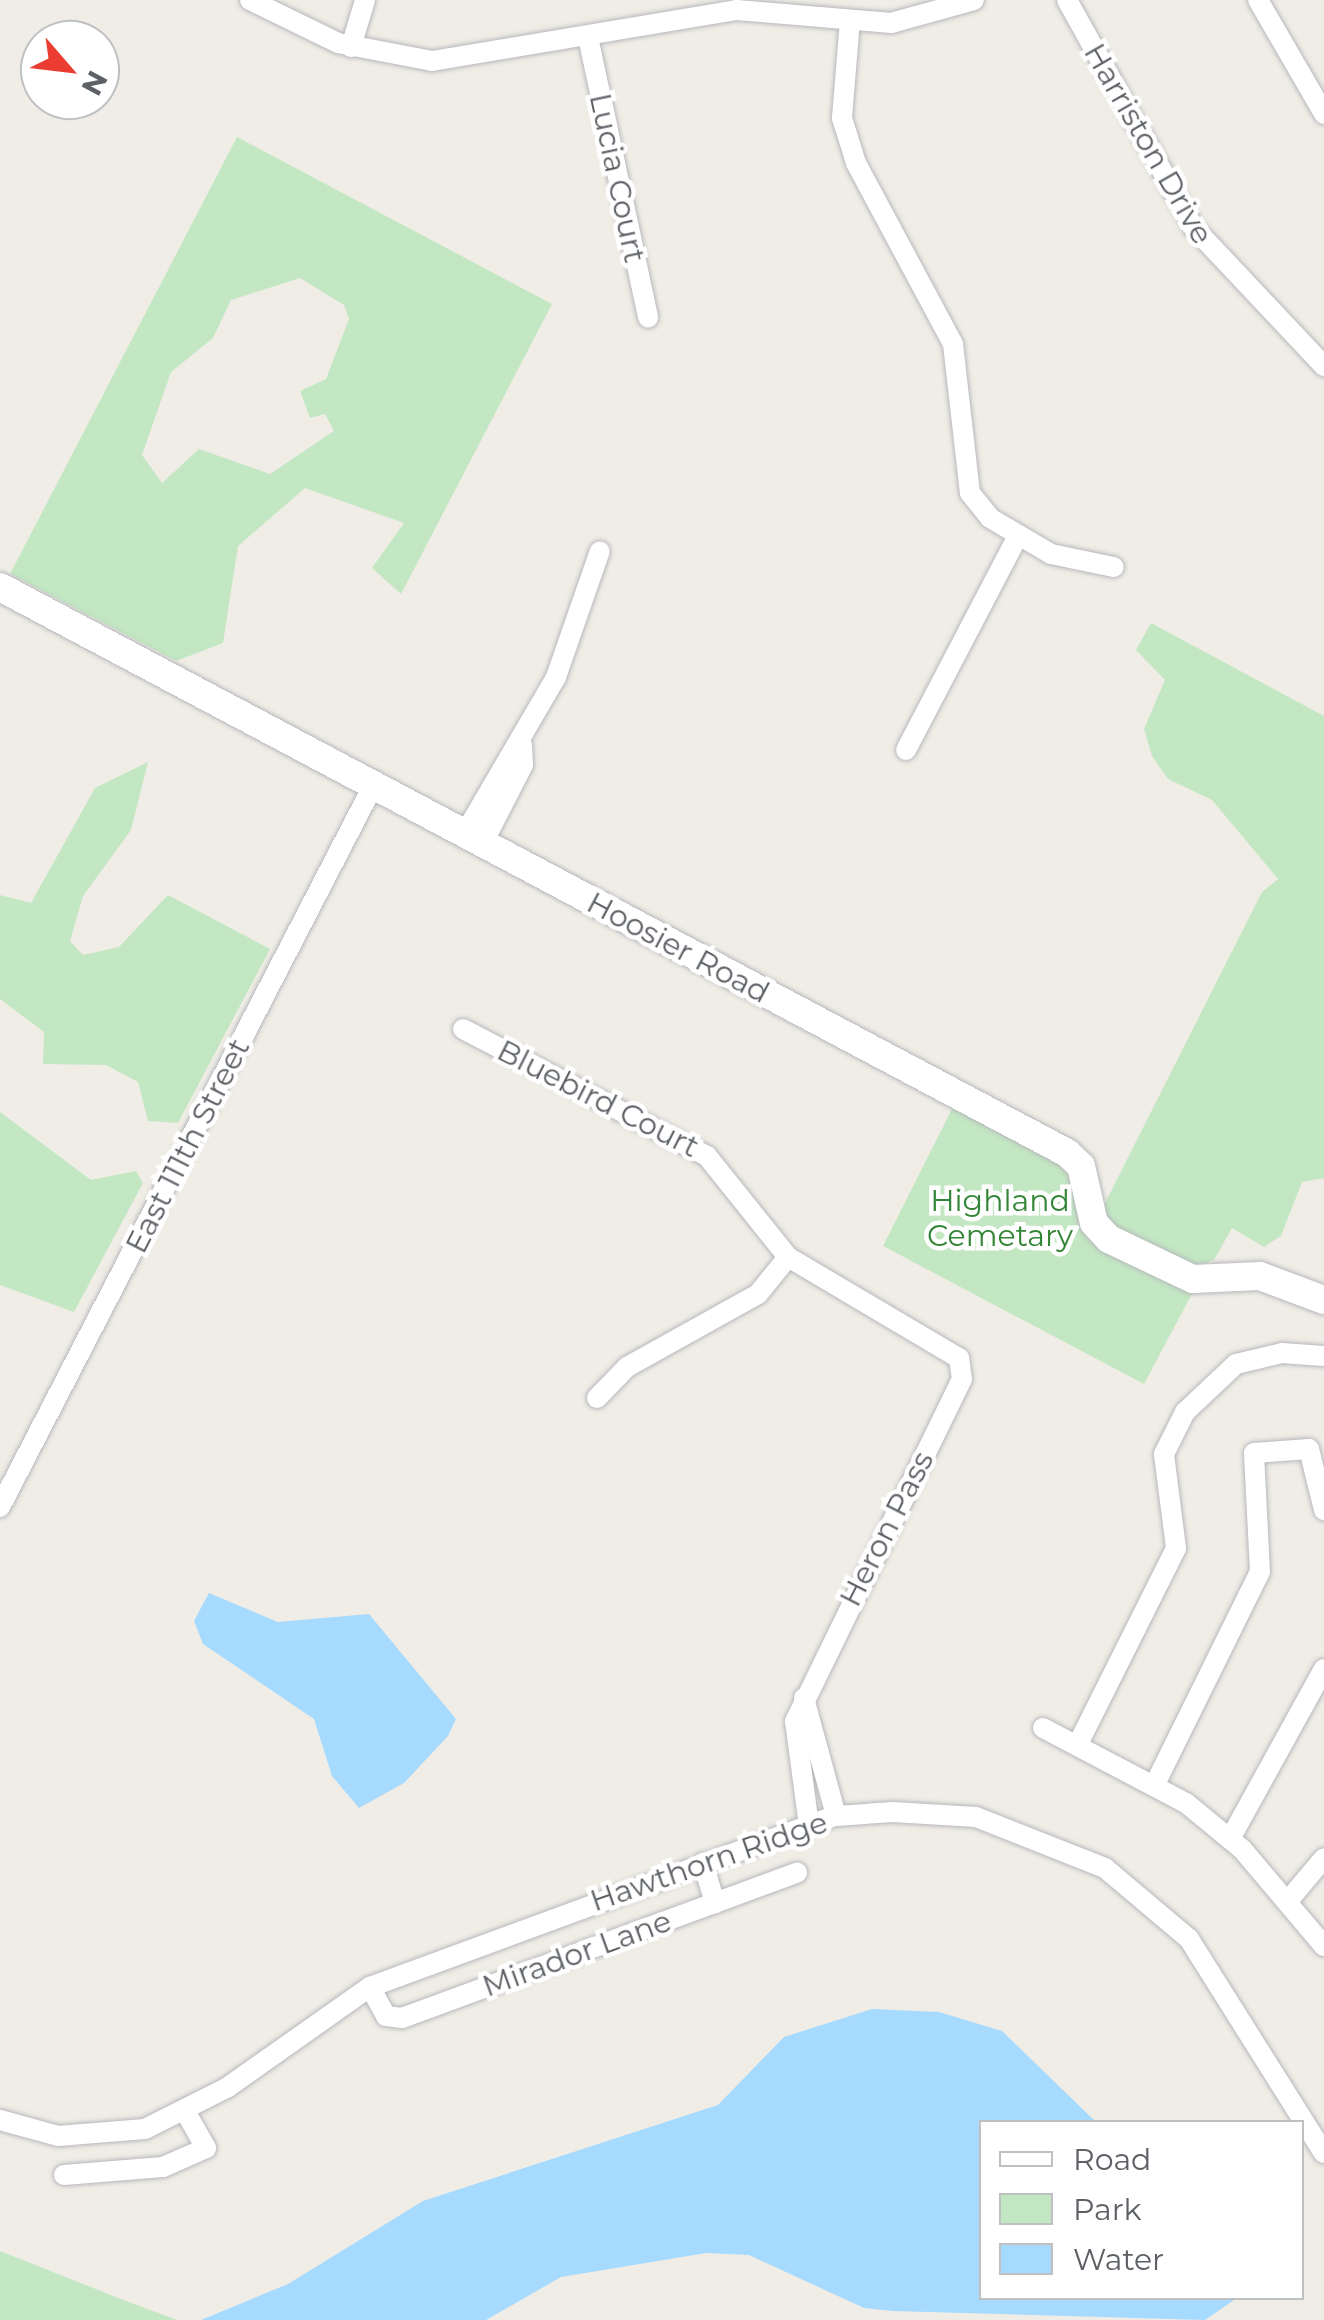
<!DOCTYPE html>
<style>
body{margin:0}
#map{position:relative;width:1324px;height:2320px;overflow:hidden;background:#f0ede6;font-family:Montserrat,sans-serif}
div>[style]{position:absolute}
.green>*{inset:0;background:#c3e7c2}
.water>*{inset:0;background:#a6daff}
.roads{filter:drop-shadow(0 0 2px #b6b8bc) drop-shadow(0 0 2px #b6b8bc)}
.street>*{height:20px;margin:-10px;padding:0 10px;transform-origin:10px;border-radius:10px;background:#fff}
.secondary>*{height:28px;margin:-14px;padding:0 14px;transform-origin:14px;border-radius:14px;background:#fff}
span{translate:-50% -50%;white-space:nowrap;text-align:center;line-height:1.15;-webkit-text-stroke:9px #fff;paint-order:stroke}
.street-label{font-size:30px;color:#5d6166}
.park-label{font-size:30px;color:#348637}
.legend{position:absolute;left:979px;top:2120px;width:325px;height:180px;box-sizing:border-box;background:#fff;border:2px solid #bec0c2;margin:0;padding:12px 18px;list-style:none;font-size:30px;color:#5d6166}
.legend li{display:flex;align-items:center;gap:20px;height:50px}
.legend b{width:50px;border:2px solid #bec0c2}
.north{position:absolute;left:20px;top:20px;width:100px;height:100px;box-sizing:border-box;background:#fff;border:2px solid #bec0c2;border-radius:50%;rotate:118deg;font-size:28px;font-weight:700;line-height:40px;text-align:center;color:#5d6166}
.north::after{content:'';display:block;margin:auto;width:35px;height:45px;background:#eb3c31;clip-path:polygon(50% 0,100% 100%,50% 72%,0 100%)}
</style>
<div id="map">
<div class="green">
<i style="clip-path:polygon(evenodd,237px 137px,552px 304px,401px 594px,372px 568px,404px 523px,305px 488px,238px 546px,223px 643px,176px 661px,10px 574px,237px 137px,300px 278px,344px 305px,349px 319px,326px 379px,300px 391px,310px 418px,325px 414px,334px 431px,270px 474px,199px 449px,162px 483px,142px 455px,171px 372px,213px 338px,231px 300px,300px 278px)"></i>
<i style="clip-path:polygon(1151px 623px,1324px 716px,1324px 1178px,1302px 1182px,1281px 1236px,1264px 1247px,1232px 1228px,1214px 1260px,1197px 1266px,1112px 1228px,1102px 1209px,1262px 892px,1278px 879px,1212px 800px,1168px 779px,1152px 756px,1144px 729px,1165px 680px,1136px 650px)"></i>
<i style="clip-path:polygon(148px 762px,131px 830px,83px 896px,70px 941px,83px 955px,119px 947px,168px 895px,270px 949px,178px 1123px,148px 1121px,138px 1082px,106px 1065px,43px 1064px,44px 1032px,0 999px,0 895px,31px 903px,95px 788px)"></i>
<i style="clip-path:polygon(954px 1105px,1071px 1166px,1088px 1237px,1193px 1292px,1144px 1384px,883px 1246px)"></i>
<i style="clip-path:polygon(0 1112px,91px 1180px,136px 1171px,143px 1183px,74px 1312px,0 1285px)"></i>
<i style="clip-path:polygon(0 2251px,126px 2301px,177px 2320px,0 2320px)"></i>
</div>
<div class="water">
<i style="clip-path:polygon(209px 1593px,278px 1622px,369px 1614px,456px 1719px,448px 1736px,404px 1783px,359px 1808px,332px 1776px,314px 1719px,203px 1644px,194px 1621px)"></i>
<i style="clip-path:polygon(872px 2009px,939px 2012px,1002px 2031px,1096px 2122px,982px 2122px,982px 2298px,1237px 2298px,1205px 2320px,893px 2311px,864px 2308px,749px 2255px,706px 2253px,561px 2277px,486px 2320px,201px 2320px,288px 2284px,423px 2201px,718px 2105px,784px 2037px)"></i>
</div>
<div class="roads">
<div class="street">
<i style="left:250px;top:0;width:98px;rotate:26deg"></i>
<i style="left:338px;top:43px;width:96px;rotate:10.8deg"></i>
<i style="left:432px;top:61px;width:309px;rotate:-9.5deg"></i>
<i style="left:737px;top:10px;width:155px;rotate:4.8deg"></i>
<i style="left:891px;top:23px;width:86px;rotate:-15.5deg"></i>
<i style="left:1067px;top:0;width:261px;rotate:60.9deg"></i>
<i style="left:1194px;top:228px;width:190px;rotate:46.7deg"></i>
<i style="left:1258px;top:0;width:132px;rotate:59.9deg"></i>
<i style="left:850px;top:20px;width:98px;rotate:94.7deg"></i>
<i style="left:842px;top:118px;width:47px;rotate:72.7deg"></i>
<i style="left:856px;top:163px;width:205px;rotate:61.8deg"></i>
<i style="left:953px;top:344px;width:150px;rotate:83.5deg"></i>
<i style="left:970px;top:493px;width:32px;rotate:51deg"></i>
<i style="left:990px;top:518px;width:71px;rotate:30.5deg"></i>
<i style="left:1051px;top:554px;width:64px;rotate:11.7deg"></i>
<i style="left:588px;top:37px;width:287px;rotate:77.9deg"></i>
<i style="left:351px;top:47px;width:49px;rotate:-73.4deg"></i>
<i style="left:906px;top:750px;width:242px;rotate:-62.4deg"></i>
<i style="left:465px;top:833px;width:181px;rotate:-59.7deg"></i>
<i style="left:556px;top:677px;width:133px;rotate:-70.8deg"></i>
<i style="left:483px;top:843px;width:88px;rotate:-62.9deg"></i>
<i style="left:523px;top:765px;width:20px;rotate:-93deg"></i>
<i style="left:463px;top:1029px;width:275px;rotate:27.5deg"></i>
<i style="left:707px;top:1156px;width:129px;rotate:51.3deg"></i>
<i style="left:788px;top:1257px;width:199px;rotate:30.6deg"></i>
<i style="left:959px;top:1358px;width:21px;rotate:82deg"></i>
<i style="left:962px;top:1379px;width:381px;rotate:116deg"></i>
<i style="left:795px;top:1721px;width:106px;rotate:82.4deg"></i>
<i style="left:597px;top:1398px;width:43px;rotate:-45.9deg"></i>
<i style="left:627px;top:1367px;width:150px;rotate:-29.1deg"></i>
<i style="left:758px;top:1294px;width:48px;rotate:-51deg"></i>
<i style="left:0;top:1507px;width:814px;rotate:-62.65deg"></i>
<i style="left:804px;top:1698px;width:122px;rotate:74.8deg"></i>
<i style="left:1043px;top:1728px;width:161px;rotate:27.7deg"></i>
<i style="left:1186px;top:1803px;width:72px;rotate:39.4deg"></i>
<i style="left:1242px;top:1849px;width:127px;rotate:49.8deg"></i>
<i style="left:1078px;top:1744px;width:219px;rotate:-63.4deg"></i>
<i style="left:1176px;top:1548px;width:95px;rotate:-97.3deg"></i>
<i style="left:1164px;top:1454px;width:47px;rotate:-63.4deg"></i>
<i style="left:1185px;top:1412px;width:70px;rotate:-43.3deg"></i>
<i style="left:1236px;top:1364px;width:47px;rotate:-13.4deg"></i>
<i style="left:1282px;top:1353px;width:42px;rotate:4.1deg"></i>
<i style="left:1156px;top:1782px;width:234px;rotate:-63.7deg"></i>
<i style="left:1260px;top:1572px;width:119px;rotate:-92.9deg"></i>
<i style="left:1254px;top:1453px;width:55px;rotate:-4.2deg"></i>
<i style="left:1309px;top:1449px;width:63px;rotate:76.2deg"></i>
<i style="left:1230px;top:1839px;width:194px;rotate:-61.1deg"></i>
<i style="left:703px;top:1863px;width:42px;rotate:73.3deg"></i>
<i style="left:1287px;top:1902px;width:57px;rotate:-49.9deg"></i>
<i style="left:370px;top:1987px;width:33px;rotate:61deg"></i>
<i style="left:386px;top:2016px;width:16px;rotate:7deg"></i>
<i style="left:402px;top:2018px;width:421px;rotate:-20.2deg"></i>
<i style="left:0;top:2120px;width:60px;rotate:15.4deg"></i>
<i style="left:58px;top:2136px;width:87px;rotate:-4.6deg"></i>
<i style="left:145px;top:2129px;width:93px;rotate:-26.8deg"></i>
<i style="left:228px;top:2087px;width:174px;rotate:-35.2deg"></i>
<i style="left:370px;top:1987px;width:496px;rotate:-20.2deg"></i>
<i style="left:836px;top:1816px;width:57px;rotate:-4deg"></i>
<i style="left:893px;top:1812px;width:83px;rotate:3.4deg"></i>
<i style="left:976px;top:1817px;width:139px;rotate:21.6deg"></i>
<i style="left:1105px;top:1868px;width:110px;rotate:40.2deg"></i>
<i style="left:1189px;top:1939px;width:253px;rotate:57.8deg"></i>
<i style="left:64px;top:2175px;width:99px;rotate:-4.6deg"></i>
<i style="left:163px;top:2167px;width:47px;rotate:-23.8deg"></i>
<i style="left:206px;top:2148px;width:40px;rotate:-119.7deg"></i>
</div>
<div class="secondary">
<i style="left:0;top:587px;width:1208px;rotate:27.94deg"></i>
<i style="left:1067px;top:1153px;width:19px;rotate:43deg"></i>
<i style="left:1081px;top:1166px;width:58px;rotate:77.2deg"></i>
<i style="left:1094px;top:1223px;width:22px;rotate:47deg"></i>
<i style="left:1109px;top:1239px;width:93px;rotate:25.5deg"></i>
<i style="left:1193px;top:1279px;width:67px;rotate:-2.6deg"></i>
<i style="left:1260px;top:1276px;width:68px;rotate:20.6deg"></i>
</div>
</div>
<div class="street-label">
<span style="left:1148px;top:144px;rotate:60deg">Harriston Drive</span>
<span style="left:617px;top:178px;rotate:78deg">Lucia Court</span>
<span style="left:678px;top:948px;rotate:28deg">Hoosier Road</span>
<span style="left:598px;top:1099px;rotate:27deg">Bluebird Court</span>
<span style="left:188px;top:1146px;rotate:-63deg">East 111th Street</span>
<span style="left:887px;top:1529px;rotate:-63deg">Heron Pass</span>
<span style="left:709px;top:1862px;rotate:-19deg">Hawthorn Ridge</span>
<span style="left:577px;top:1954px;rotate:-20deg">Mirador Lane</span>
</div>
<div class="park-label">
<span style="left:1000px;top:1218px">Highland<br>Cemetary</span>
</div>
<ul class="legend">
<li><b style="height:12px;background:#fff"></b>Road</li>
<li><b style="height:28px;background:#c3e7c2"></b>Park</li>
<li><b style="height:28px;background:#a6daff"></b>Water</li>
</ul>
<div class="north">N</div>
</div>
